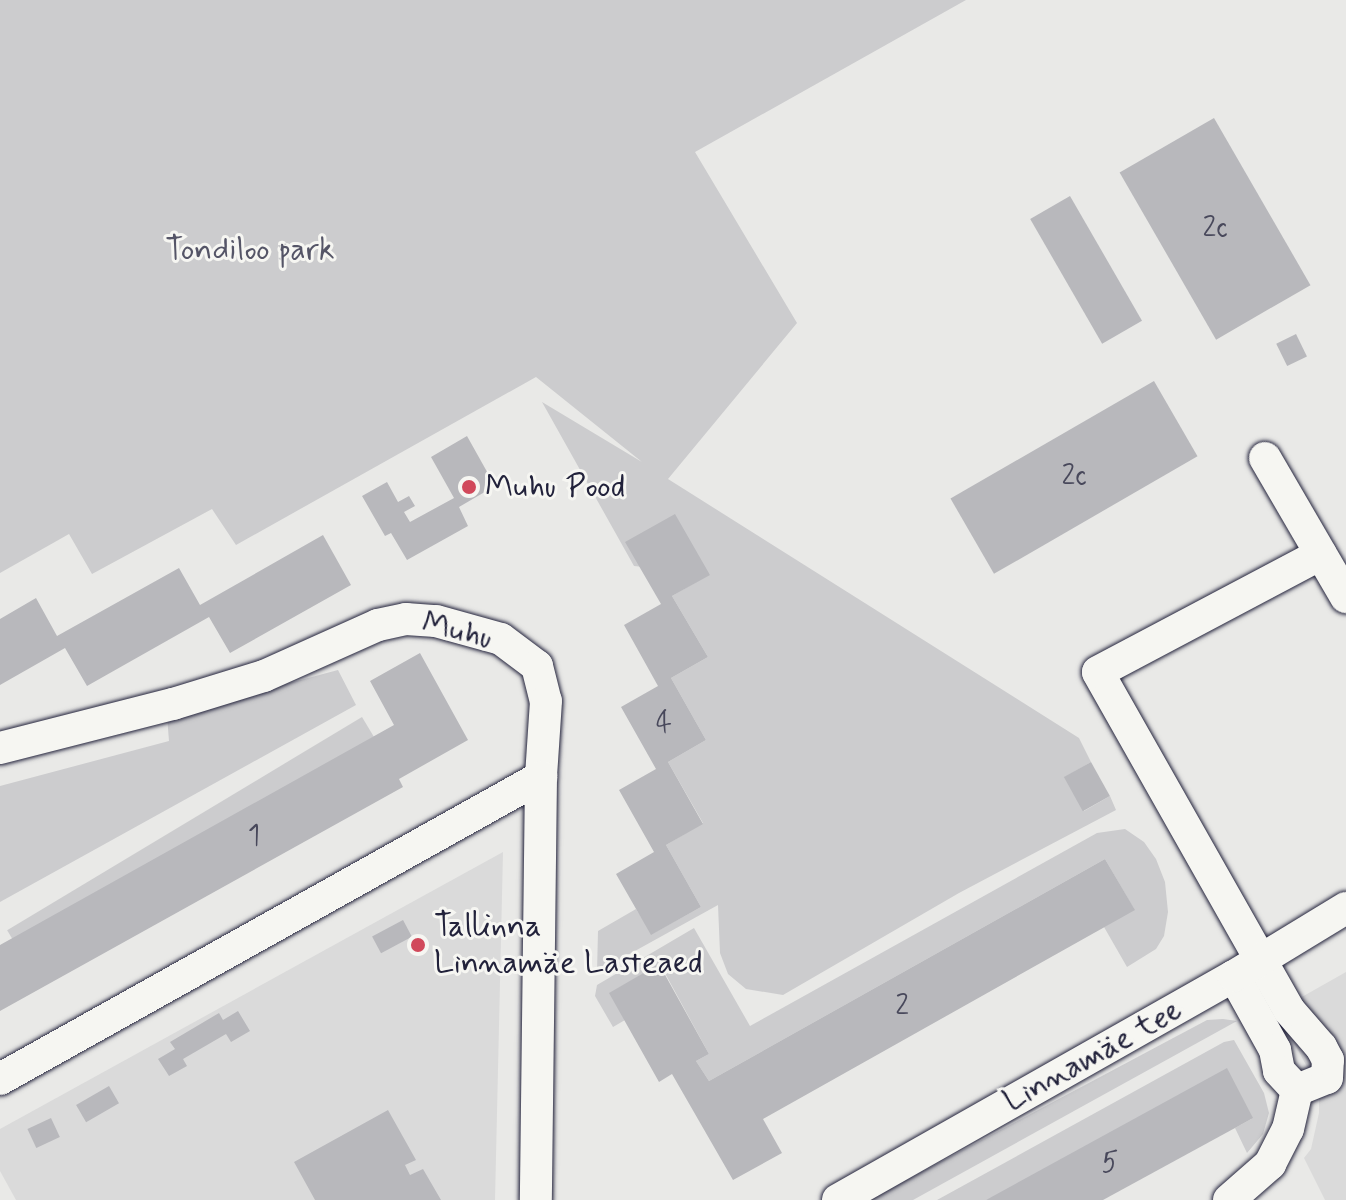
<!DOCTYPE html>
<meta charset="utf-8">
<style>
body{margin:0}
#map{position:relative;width:1346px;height:1200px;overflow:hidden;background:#e9e9e7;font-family:Mynerve,sans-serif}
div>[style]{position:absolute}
.built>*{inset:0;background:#dadada}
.green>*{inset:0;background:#ccccce;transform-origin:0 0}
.building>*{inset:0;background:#b8b8bc;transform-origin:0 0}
.roads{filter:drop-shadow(0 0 2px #22223b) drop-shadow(0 0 2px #22223b)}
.minor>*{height:32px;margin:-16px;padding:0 16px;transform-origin:16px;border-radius:16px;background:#f6f6f2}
.dots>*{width:22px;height:22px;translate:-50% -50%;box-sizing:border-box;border:4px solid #f6f6f2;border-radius:50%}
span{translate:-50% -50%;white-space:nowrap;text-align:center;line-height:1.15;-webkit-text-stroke:6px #f6f6f2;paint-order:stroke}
.number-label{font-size:28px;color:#48485b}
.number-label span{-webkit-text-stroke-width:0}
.park-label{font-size:32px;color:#555567}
.poi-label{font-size:32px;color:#22223b}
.left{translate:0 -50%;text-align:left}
.street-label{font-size:32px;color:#22223b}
</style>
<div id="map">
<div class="built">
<i style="clip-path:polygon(503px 852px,495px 1200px,16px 1200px,0 1171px,0 1129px)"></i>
<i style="clip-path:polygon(1346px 972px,1346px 1200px,1325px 1200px,1304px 1158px,1311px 1149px,1319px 1113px,1319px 1089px,1277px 1011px)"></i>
</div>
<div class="green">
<i style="clip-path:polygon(0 0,966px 0,695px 152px,797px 323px,668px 479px,1079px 738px,1091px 762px,1065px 777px,1084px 811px,1110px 796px,1116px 810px,959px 893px,783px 995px,746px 989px,728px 974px,720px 953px,718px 905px,597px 972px,598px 931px,636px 909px,652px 934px,701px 907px,666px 845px,703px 823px,668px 762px,706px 740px,671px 678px,708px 657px,672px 596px,710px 574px,634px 566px,542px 402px,642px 462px,536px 377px,236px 545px,212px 509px,92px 574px,69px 534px,0 573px)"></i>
<i style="clip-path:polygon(338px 670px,356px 705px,0 902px,0 786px,169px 741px,167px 716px)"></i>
<i style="left:362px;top:717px;width:23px;height:414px;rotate:59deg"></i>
<i style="clip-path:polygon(1125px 829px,1144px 842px,1156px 859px,1165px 882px,1168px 912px,1164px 936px,1156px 949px,1127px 967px,1104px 927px,1134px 909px,1105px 859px,709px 1081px,696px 1061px,709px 1054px,660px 964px,610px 993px,625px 1020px,613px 1027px,595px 996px,597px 985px,694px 928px,750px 1026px,1097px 833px)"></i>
<i style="clip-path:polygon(1223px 1019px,1237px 1021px,913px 1200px,869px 1200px,1207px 1020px)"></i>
<i style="clip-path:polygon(1234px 1040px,1264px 1093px,1269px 1113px,1263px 1134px,1247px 1153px,1235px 1128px,1253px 1118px,986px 1200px,937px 1200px,1224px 1042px)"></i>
</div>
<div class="building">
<i style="left:1214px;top:118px;width:193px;height:109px;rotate:60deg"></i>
<i style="left:1070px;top:196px;width:144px;height:46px;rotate:60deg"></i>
<i style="left:1296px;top:334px;width:25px;height:22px;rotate:64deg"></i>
<i style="left:1154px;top:381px;width:87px;height:235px;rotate:60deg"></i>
<i style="clip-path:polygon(467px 436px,495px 486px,459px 507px,468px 526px,407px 560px,391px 533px,385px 536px,362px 496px,387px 482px,398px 502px,409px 496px,415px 506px,404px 512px,410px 522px,454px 498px,431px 457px)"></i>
<i style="clip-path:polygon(675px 514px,710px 575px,672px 596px,708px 657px,671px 678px,706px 740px,668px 762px,703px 824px,666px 845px,701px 907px,651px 935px,616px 874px,654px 852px,619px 790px,656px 769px,621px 707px,658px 686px,624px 625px,661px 604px,625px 542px)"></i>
<i style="clip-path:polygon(323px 535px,351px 585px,230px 653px,209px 617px,87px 686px,65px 648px,0 685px,0 619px,36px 598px,57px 636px,179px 568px,200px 605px)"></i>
<i style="clip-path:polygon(420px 653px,468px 740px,399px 779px,403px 787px,0 1011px,0 945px,394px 725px,370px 681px)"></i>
<i style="left:1091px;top:762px;width:39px;height:31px;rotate:61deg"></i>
<i style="clip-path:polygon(1105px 859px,1135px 910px,763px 1119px,782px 1153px,733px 1180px,672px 1074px,659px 1082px,609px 993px,659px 964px,709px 1054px,696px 1061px,709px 1081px)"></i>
<i style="left:403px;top:920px;width:19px;height:35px;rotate:62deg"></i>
<i style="clip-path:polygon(238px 1011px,250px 1031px,231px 1042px,226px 1034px,183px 1059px,187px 1066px,169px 1076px,158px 1059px,175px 1049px,170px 1042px,219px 1013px,223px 1020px)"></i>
<i style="clip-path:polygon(1227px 1068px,1253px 1118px,1235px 1128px,1103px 1200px,986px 1200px)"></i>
<i style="left:109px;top:1086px;width:20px;height:38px;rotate:60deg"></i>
<i style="clip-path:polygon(388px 1110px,416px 1160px,405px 1165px,410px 1175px,423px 1169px,441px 1200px,315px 1200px,294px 1162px)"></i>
<i style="left:51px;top:1118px;width:21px;height:26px;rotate:65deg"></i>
</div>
<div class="roads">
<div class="minor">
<i style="left:1265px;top:458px;width:161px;rotate:59.8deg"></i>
<i style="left:0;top:748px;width:179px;rotate:-14.3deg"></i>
<i style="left:173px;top:704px;width:95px;rotate:-17.1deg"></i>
<i style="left:264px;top:676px;width:125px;rotate:-24.1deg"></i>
<i style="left:378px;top:625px;width:29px;rotate:-12deg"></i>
<i style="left:406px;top:619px;width:30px;rotate:4deg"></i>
<i style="left:436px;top:621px;width:67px;rotate:15.5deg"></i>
<i style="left:501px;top:639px;width:45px;rotate:36.9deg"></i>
<i style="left:537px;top:666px;width:36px;rotate:76deg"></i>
<i style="left:546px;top:701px;width:76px;rotate:93.8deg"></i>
<i style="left:541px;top:777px;width:423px;rotate:90.7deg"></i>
<i style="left:1234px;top:976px;width:85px;rotate:61deg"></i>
<i style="left:1275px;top:1050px;width:21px;rotate:79deg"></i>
<i style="left:1279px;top:1071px;width:26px;rotate:47deg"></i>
<i style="left:1297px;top:1090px;width:32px;rotate:-22deg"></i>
<i style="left:1327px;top:1078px;width:18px;rotate:-87deg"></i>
<i style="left:1328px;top:1060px;width:15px;rotate:-118deg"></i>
<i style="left:1321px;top:1047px;width:49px;rotate:-130.9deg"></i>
<i style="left:1289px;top:1010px;width:388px;rotate:-119.5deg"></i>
<i style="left:1098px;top:672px;width:252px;rotate:-27.9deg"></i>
<i style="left:0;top:1079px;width:620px;rotate:-29.17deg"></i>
<i style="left:838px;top:1200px;width:455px;rotate:-29.5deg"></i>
<i style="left:1234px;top:976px;width:131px;rotate:-31.3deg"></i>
<i style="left:1229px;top:1200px;width:55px;rotate:-41.3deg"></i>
<i style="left:1270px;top:1164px;width:39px;rotate:-63deg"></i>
<i style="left:1288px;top:1129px;width:40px;rotate:-77deg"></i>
</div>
</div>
<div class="dots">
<i style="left:469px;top:487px;background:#d1495b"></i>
<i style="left:418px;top:945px;background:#d1495b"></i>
</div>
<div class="number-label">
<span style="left:1215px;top:229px">2c</span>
<span style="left:1074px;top:477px">2c</span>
<span style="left:664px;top:724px">4</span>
<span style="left:254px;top:837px">1</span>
<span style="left:902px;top:1007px">2</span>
<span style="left:1110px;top:1164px">5</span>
</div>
<div class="park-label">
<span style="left:250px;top:250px">Tondiloo park</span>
</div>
<div class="poi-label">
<span class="left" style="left:485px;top:487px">Muhu Pood</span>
<span class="left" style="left:434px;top:945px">Tallinna<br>Linnamäe Lasteaed</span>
</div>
<div class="street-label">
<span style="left:457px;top:631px;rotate:14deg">Muhu</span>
<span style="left:1093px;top:1056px;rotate:-29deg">Linnamäe tee</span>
</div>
</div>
